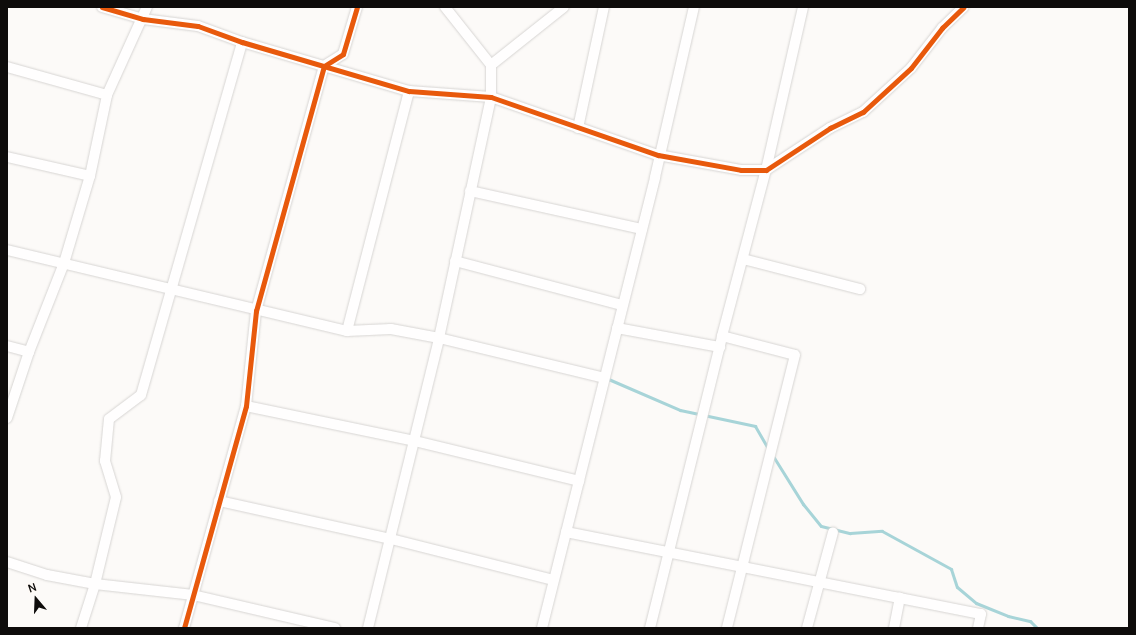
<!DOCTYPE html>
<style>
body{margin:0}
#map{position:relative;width:1136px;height:635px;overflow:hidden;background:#fcfaf8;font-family:Manrope,sans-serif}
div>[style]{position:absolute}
.stream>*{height:3px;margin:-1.5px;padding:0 1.5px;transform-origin:1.5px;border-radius:1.5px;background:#a7d4d8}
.roads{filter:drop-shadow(0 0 1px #d7d5d3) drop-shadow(0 0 1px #d7d5d3)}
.minor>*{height:10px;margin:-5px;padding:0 5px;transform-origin:5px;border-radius:5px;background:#fffefe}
.cycleway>*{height:5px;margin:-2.5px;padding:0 2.5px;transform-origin:2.5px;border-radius:2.5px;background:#e8590c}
span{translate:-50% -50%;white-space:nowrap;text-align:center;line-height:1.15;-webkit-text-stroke:4px #fefaf6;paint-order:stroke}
.frame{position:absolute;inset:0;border:8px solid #0e0c0b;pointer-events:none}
.north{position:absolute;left:16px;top:579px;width:40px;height:40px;-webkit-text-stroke:3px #fefaf6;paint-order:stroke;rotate:341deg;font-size:11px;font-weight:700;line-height:16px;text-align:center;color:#0e0c0b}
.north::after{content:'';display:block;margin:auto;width:14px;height:18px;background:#0e0c0b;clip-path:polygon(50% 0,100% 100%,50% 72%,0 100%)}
</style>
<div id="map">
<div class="stream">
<i style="left:606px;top:378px;width:81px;rotate:23.4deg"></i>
<i style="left:680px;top:410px;width:77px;rotate:12deg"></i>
<i style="left:755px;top:426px;width:28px;rotate:60deg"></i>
<i style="left:773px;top:456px;width:57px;rotate:58deg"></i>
<i style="left:803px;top:504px;width:28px;rotate:51deg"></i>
<i style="left:821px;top:526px;width:30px;rotate:14deg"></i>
<i style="left:850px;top:533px;width:32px;rotate:-4deg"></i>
<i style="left:882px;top:531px;width:79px;rotate:28.8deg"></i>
<i style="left:951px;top:569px;width:19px;rotate:72deg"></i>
<i style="left:957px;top:587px;width:25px;rotate:40deg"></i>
<i style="left:976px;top:603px;width:35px;rotate:22deg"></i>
<i style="left:1008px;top:616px;width:23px;rotate:13deg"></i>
<i style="left:1030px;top:621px;width:10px;rotate:45deg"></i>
</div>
<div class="roads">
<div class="minor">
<i style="left:102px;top:7px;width:43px;rotate:16.3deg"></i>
<i style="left:143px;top:19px;width:55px;rotate:7.3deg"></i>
<i style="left:198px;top:26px;width:47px;rotate:20deg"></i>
<i style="left:242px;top:42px;width:174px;rotate:16.4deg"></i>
<i style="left:409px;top:91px;width:82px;rotate:4.2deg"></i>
<i style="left:491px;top:97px;width:177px;rotate:19.2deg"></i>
<i style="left:658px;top:155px;width:84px;rotate:10.2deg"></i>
<i style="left:741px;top:170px;width:25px"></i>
<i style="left:766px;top:170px;width:77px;rotate:-33.3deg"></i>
<i style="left:830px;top:128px;width:37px;rotate:-26deg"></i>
<i style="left:863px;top:112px;width:65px;rotate:-42.5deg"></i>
<i style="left:911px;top:68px;width:51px;rotate:-52.2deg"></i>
<i style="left:942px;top:28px;width:30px;rotate:-44deg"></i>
<i style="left:491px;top:65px;width:93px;rotate:-38.5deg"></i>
<i style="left:7px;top:67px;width:104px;rotate:15.6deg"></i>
<i style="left:578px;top:128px;width:124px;rotate:-77.9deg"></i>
<i style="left:7px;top:157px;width:85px;rotate:12.9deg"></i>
<i style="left:470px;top:191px;width:176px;rotate:12.5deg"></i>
<i style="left:7px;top:250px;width:350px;rotate:13.4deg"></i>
<i style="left:347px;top:331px;width:44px;rotate:-2.6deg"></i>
<i style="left:391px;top:329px;width:49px;rotate:10.6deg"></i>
<i style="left:439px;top:338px;width:170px;rotate:13.6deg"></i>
<i style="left:743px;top:259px;width:121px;rotate:14.4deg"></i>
<i style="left:455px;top:261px;width:173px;rotate:14.8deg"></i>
<i style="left:617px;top:328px;width:105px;rotate:10.5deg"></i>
<i style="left:347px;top:331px;width:248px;rotate:-75.5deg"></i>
<i style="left:722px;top:336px;width:75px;rotate:14.6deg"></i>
<i style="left:795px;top:355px;width:281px;rotate:104deg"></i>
<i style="left:7px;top:346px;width:23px;rotate:15deg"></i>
<i style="left:246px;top:406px;width:173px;rotate:11.7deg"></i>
<i style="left:415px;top:441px;width:169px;rotate:13.7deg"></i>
<i style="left:7px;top:418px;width:70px;rotate:-71.6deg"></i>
<i style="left:29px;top:352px;width:96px;rotate:-68.5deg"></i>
<i style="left:64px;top:263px;width:91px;rotate:-73.4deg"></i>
<i style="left:90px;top:176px;width:83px;rotate:-78.1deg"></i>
<i style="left:107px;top:95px;width:97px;rotate:-65.6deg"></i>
<i style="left:219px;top:501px;width:176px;rotate:12.5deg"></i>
<i style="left:391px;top:539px;width:167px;rotate:14.2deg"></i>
<i style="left:566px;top:532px;width:423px;rotate:11.2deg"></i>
<i style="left:981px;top:614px;width:14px;rotate:102deg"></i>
<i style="left:7px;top:562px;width:42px;rotate:18deg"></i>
<i style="left:47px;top:575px;width:49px;rotate:10.6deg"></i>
<i style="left:95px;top:584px;width:99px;rotate:6.4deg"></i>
<i style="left:193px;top:595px;width:146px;rotate:13.1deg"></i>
<i style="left:81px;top:628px;width:46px;rotate:-72.3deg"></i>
<i style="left:95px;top:584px;width:89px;rotate:-76.4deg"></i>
<i style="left:116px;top:497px;width:38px;rotate:-107deg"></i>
<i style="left:105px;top:461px;width:42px;rotate:-84.6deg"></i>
<i style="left:109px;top:419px;width:40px;rotate:-37deg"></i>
<i style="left:141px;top:395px;width:367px;rotate:-74deg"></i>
<i style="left:184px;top:628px;width:230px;rotate:-74.4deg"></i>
<i style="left:246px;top:406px;width:96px;rotate:-84deg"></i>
<i style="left:256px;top:311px;width:254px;rotate:-74.5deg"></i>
<i style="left:324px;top:66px;width:22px;rotate:-32deg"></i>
<i style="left:343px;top:54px;width:49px;rotate:-73.4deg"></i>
<i style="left:368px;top:628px;width:299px;rotate:-76.2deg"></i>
<i style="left:439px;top:338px;width:247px;rotate:-77.8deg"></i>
<i style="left:491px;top:97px;width:32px;rotate:-90deg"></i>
<i style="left:491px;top:65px;width:74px;rotate:-128.4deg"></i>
<i style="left:542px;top:628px;width:465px;rotate:-75.9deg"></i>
<i style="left:655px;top:177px;width:174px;rotate:-77.1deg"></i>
<i style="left:650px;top:628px;width:301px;rotate:-76.1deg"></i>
<i style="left:722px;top:336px;width:172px;rotate:-75.2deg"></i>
<i style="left:766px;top:170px;width:167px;rotate:-77.2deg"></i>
<i style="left:807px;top:628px;width:99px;rotate:-74.8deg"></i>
<i style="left:894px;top:628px;width:31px;rotate:-79deg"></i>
</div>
</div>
<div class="cycleway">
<i style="left:102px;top:7px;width:43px;rotate:16.3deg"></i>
<i style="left:143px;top:19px;width:55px;rotate:7.3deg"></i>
<i style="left:198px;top:26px;width:47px;rotate:20deg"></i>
<i style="left:242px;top:42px;width:174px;rotate:16.4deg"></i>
<i style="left:409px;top:91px;width:82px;rotate:4.2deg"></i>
<i style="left:491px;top:97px;width:177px;rotate:19.2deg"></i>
<i style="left:658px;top:155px;width:84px;rotate:10.2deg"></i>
<i style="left:741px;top:170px;width:25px"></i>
<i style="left:766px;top:170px;width:77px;rotate:-33.3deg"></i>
<i style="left:830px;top:128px;width:37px;rotate:-26deg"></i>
<i style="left:863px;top:112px;width:65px;rotate:-42.5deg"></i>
<i style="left:911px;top:68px;width:51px;rotate:-52.2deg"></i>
<i style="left:942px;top:28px;width:30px;rotate:-44deg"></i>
<i style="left:184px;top:628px;width:230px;rotate:-74.4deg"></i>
<i style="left:246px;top:406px;width:96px;rotate:-84deg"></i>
<i style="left:256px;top:311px;width:254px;rotate:-74.5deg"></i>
<i style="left:324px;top:66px;width:22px;rotate:-32deg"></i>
<i style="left:343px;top:54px;width:49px;rotate:-73.4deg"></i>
</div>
<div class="frame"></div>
<div class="north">N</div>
</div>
